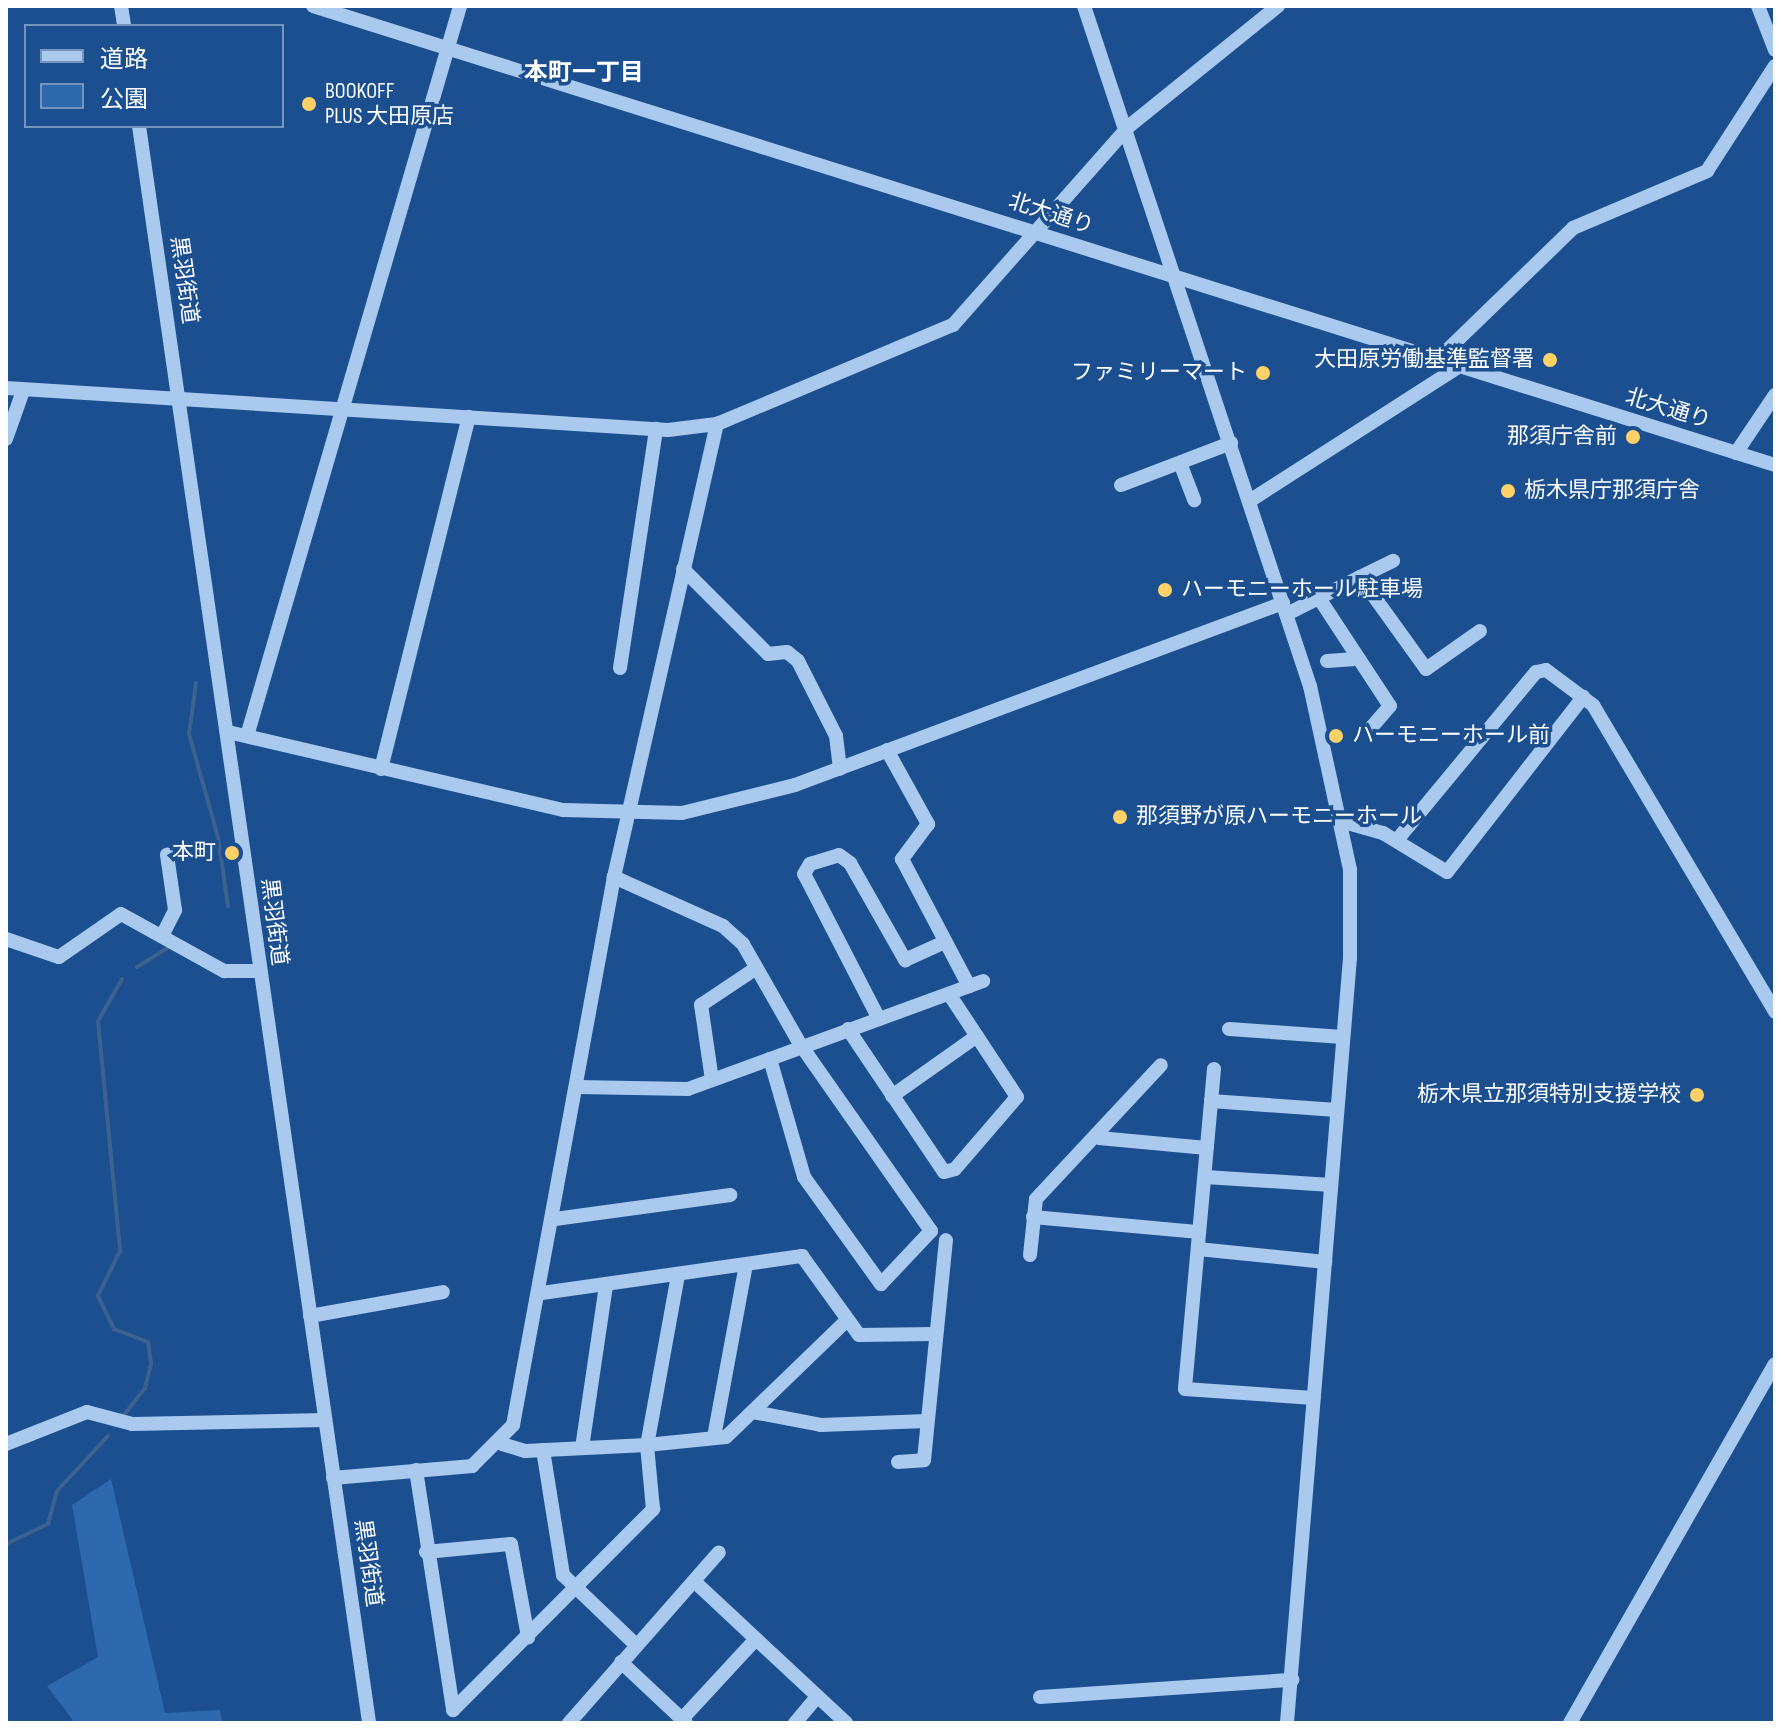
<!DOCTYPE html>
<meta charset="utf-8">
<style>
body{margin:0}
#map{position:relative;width:1781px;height:1729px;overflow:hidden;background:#1b4f8f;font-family:"Sofia Sans Condensed","Noto Sans JP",sans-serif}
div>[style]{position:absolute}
.green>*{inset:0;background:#2e69ad}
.stream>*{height:4px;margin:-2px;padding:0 2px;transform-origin:2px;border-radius:2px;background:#3c6290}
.minor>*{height:14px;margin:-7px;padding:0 7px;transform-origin:7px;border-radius:7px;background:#a9c9ee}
.dots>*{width:22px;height:22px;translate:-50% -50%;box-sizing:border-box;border:4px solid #1b4f8f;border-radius:50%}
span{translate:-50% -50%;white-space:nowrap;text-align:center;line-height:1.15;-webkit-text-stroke:7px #1b4f8f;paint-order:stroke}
.poi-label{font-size:22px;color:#fff}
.left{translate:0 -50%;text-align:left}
.right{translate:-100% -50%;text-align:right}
.street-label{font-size:22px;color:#fff}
.neighbourhood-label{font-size:24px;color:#fff;font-weight:700}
.frame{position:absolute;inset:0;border:8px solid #fff;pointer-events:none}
.legend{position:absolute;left:24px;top:24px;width:260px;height:104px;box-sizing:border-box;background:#1b4f8f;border:2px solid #7695bc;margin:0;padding:10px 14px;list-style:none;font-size:24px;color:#fff}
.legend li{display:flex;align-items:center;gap:16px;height:40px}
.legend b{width:40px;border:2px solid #7695bc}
</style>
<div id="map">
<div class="green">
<i style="clip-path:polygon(111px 1479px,165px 1713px,220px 1710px,222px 1723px,75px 1723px,47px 1686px,98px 1657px,72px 1505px)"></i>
</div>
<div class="stream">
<i style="left:196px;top:683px;width:51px;rotate:97.8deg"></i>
<i style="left:189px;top:734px;width:107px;rotate:74.3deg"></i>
<i style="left:218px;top:837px;width:70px;rotate:81.8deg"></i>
<i style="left:137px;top:967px;width:39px;rotate:-32deg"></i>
<i style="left:122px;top:979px;width:48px;rotate:119.7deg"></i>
<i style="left:98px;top:1021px;width:231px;rotate:84.5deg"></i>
<i style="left:120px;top:1251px;width:50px;rotate:116.1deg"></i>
<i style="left:98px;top:1296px;width:37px;rotate:64deg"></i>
<i style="left:114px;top:1329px;width:36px;rotate:21deg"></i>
<i style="left:148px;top:1342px;width:22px;rotate:82deg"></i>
<i style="left:151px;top:1364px;width:25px;rotate:104deg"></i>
<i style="left:145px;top:1388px;width:34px;rotate:128deg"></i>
<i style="left:6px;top:1544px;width:47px;rotate:-25.5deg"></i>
<i style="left:48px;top:1524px;width:34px;rotate:-75deg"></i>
<i style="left:57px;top:1491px;width:75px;rotate:-47.2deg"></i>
</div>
<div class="minor">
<i style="left:121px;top:6px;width:20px;rotate:81deg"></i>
<i style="left:313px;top:6px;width:1532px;rotate:17.43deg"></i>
<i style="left:1084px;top:6px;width:717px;rotate:71.62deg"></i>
<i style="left:1310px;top:686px;width:188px;rotate:77.7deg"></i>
<i style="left:1350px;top:870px;width:88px;rotate:90deg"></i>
<i style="left:1350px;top:958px;width:768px;rotate:94.71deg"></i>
<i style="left:1758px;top:6px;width:47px;rotate:68.9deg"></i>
<i style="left:139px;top:126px;width:1613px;rotate:81.8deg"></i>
<i style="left:1437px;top:360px;width:190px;rotate:-44.1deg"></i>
<i style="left:1573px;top:228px;width:146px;rotate:-23deg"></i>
<i style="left:1707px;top:171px;width:125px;rotate:-57.1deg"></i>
<i style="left:6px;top:388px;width:663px;rotate:3.63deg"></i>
<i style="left:668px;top:430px;width:49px;rotate:-7deg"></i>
<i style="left:717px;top:424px;width:256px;rotate:-22.8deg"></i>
<i style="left:953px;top:325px;width:264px;rotate:-48.5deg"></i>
<i style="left:1128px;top:127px;width:193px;rotate:-38.9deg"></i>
<i style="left:6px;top:439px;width:51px;rotate:-70.5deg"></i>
<i style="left:1736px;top:453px;width:70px;rotate:-56.1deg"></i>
<i style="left:1180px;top:463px;width:40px;rotate:69deg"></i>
<i style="left:1121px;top:485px;width:118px;rotate:-20.9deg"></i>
<i style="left:1251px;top:500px;width:246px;rotate:-32.7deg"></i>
<i style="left:683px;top:569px;width:120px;rotate:45deg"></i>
<i style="left:768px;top:654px;width:19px;rotate:-6deg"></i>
<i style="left:787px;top:652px;width:14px;rotate:39deg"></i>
<i style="left:798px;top:661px;width:84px;rotate:63.1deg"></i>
<i style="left:836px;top:736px;width:33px;rotate:83deg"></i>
<i style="left:1360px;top:577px;width:37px;rotate:-26deg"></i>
<i style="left:1319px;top:598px;width:129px;rotate:56.7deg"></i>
<i style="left:1390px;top:706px;width:30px;rotate:131deg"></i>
<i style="left:1287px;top:614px;width:82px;rotate:-26.9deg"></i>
<i style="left:1360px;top:577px;width:113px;rotate:54.3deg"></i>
<i style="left:1426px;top:669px;width:66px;rotate:-35.1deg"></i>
<i style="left:1327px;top:661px;width:32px;rotate:-4deg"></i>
<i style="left:620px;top:668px;width:242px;rotate:-81.4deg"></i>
<i style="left:228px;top:732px;width:344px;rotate:13.1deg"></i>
<i style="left:563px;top:810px;width:119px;rotate:1.4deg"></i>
<i style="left:682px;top:813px;width:116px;rotate:-13.9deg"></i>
<i style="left:795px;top:785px;width:521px;rotate:-20.45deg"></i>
<i style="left:247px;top:736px;width:760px;rotate:-73.73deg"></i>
<i style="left:887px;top:750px;width:85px;rotate:61deg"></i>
<i style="left:928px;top:824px;width:44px;rotate:126.6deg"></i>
<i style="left:902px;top:859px;width:144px;rotate:62.2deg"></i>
<i style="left:381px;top:769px;width:363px;rotate:-76deg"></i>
<i style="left:1344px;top:822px;width:41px;rotate:15.8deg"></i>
<i style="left:1383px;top:833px;width:75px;rotate:31.4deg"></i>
<i style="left:1447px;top:872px;width:222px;rotate:-52.1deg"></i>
<i style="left:1397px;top:840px;width:218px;rotate:-50.4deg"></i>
<i style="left:1536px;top:672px;width:10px;rotate:-11deg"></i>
<i style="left:1546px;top:670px;width:59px;rotate:36.7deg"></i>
<i style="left:1593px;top:705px;width:357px;rotate:59.3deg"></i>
<i style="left:163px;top:934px;width:27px;rotate:-63deg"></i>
<i style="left:175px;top:910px;width:56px;rotate:-98.3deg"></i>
<i style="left:6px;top:939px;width:56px;rotate:18.8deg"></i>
<i style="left:59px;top:957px;width:75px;rotate:-34.7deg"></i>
<i style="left:121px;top:914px;width:118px;rotate:29deg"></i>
<i style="left:224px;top:971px;width:34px"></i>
<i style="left:879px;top:1019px;width:163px;rotate:-117.3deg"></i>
<i style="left:804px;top:874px;width:12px;rotate:-59deg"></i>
<i style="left:810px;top:864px;width:30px;rotate:-17deg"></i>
<i style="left:839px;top:855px;width:14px;rotate:36deg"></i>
<i style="left:850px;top:863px;width:112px;rotate:60.4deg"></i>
<i style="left:905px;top:960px;width:44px;rotate:-24.2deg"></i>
<i style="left:848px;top:1029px;width:172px;rotate:56.1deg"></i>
<i style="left:944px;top:1172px;width:11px;rotate:-15deg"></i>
<i style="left:955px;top:1169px;width:95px;rotate:-49.3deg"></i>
<i style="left:1017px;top:1097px;width:123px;rotate:-123.4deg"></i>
<i style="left:1229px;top:1029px;width:114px;rotate:4deg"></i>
<i style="left:770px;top:1059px;width:227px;rotate:-20.1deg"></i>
<i style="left:1214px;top:1069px;width:321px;rotate:95.2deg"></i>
<i style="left:1185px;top:1389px;width:129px;rotate:4deg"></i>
<i style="left:712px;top:1080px;width:76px;rotate:-98.3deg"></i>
<i style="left:701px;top:1005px;width:65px;rotate:-33.7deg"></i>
<i style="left:577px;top:1087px;width:111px;rotate:1deg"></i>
<i style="left:688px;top:1089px;width:87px;rotate:-20.1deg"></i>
<i style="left:770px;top:1059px;width:123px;rotate:73.9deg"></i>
<i style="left:804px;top:1177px;width:132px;rotate:54.3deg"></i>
<i style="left:881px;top:1284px;width:73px;rotate:-46.7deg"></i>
<i style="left:931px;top:1231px;width:228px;rotate:-125deg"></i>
<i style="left:800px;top:1044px;width:115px;rotate:-119.7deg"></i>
<i style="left:743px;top:944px;width:27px;rotate:-138deg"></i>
<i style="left:723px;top:926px;width:120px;rotate:-155.8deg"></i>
<i style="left:892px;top:1096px;width:104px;rotate:-35.2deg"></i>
<i style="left:1211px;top:1101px;width:126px;rotate:4.1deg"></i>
<i style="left:1099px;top:1138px;width:108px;rotate:5.3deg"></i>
<i style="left:1205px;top:1177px;width:126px;rotate:3.6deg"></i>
<i style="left:1033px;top:1217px;width:167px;rotate:5.2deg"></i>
<i style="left:555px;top:1219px;width:177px;rotate:-7.8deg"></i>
<i style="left:1198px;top:1249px;width:128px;rotate:5.8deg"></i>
<i style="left:1030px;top:1255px;width:56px;rotate:-83.9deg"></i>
<i style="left:1036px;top:1199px;width:183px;rotate:-47deg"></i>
<i style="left:678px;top:1275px;width:173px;rotate:100.3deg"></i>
<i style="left:647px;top:1445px;width:79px;rotate:-5.8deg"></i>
<i style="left:726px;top:1437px;width:168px;rotate:-44deg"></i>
<i style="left:542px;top:1293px;width:263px;rotate:-8.1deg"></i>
<i style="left:802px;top:1256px;width:97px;rotate:54.2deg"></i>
<i style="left:859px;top:1335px;width:76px;rotate:-0.8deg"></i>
<i style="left:310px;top:1316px;width:135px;rotate:-10.2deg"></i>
<i style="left:753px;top:1412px;width:69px;rotate:10.8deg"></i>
<i style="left:821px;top:1425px;width:106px;rotate:-2.2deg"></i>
<i style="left:714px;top:1437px;width:175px;rotate:-79.5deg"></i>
<i style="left:6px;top:1444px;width:87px;rotate:-21.6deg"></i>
<i style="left:87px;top:1412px;width:47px;rotate:14.9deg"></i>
<i style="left:132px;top:1424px;width:193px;rotate:-1.2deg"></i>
<i style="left:582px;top:1448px;width:164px;rotate:-81.6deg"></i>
<i style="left:543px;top:1450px;width:127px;rotate:80.9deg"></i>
<i style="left:563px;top:1575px;width:101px;rotate:43.8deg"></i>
<i style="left:898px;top:1462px;width:26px;rotate:-4deg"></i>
<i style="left:924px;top:1460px;width:221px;rotate:-84.3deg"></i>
<i style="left:416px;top:1470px;width:243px;rotate:81.2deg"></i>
<i style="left:333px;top:1478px;width:140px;rotate:-4.9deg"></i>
<i style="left:472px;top:1466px;width:58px;rotate:-45deg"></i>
<i style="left:513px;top:1425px;width:557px;rotate:-79.56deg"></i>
<i style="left:614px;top:877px;width:465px;rotate:-77.2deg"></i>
<i style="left:426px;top:1552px;width:85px;rotate:-5.4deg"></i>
<i style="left:511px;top:1544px;width:95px;rotate:79.6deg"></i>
<i style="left:695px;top:1582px;width:207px;rotate:43deg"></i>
<i style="left:621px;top:1662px;width:89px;rotate:43.2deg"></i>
<i style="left:1040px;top:1697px;width:253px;rotate:-3.9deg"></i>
<i style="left:453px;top:1710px;width:284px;rotate:-45.1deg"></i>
<i style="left:653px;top:1509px;width:64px;rotate:-95.4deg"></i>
<i style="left:647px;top:1445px;width:122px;rotate:177.2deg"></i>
<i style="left:525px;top:1451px;width:24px;rotate:-163deg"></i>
<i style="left:682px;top:1719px;width:108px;rotate:-47.3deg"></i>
<i style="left:569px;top:1723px;width:227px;rotate:-48.7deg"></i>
<i style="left:795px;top:1723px;width:34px;rotate:-50deg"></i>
<i style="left:1570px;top:1723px;width:413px;rotate:-60.3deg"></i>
</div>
<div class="dots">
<i style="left:309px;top:104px;background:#ffd166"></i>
<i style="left:1550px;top:360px;background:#ffd166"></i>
<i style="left:1263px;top:373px;background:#ffd166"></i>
<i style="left:1633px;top:437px;background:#ffd166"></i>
<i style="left:1508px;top:491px;background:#ffd166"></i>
<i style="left:1165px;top:590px;background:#ffd166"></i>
<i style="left:1336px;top:736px;background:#ffd166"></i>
<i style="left:1120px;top:817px;background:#ffd166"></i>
<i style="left:232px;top:853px;background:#ffd166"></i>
<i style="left:1697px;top:1095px;background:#ffd166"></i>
</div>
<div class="poi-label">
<span class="left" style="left:325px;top:104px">BOOKOFF<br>PLUS 大田原店</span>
<span class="right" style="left:1534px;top:360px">大田原労働基準監督署</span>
<span class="right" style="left:1247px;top:373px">ファミリーマート</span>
<span class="right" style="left:1617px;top:437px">那須庁舎前</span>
<span class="left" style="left:1524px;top:491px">栃木県庁那須庁舎</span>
<span class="left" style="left:1181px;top:590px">ハーモニーホール駐車場</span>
<span class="left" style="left:1352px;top:736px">ハーモニーホール前</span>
<span class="left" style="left:1136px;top:817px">那須野が原ハーモニーホール</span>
<span class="right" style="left:216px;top:853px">本町</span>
<span class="right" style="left:1681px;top:1095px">栃木県立那須特別支援学校</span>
</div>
<div class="street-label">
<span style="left:1051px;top:214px;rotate:18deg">北大通り</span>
<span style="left:184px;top:280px;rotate:82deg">黒羽街道</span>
<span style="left:1668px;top:409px;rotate:17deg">北大通り</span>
<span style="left:274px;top:922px;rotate:83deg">黒羽街道</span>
<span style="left:368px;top:1563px;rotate:82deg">黒羽街道</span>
</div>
<div class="neighbourhood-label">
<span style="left:584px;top:73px">本町一丁目</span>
</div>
<div class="frame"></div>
<ul class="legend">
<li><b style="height:10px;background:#a9c9ee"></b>道路</li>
<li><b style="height:22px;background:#2e69ad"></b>公園</li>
</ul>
</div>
